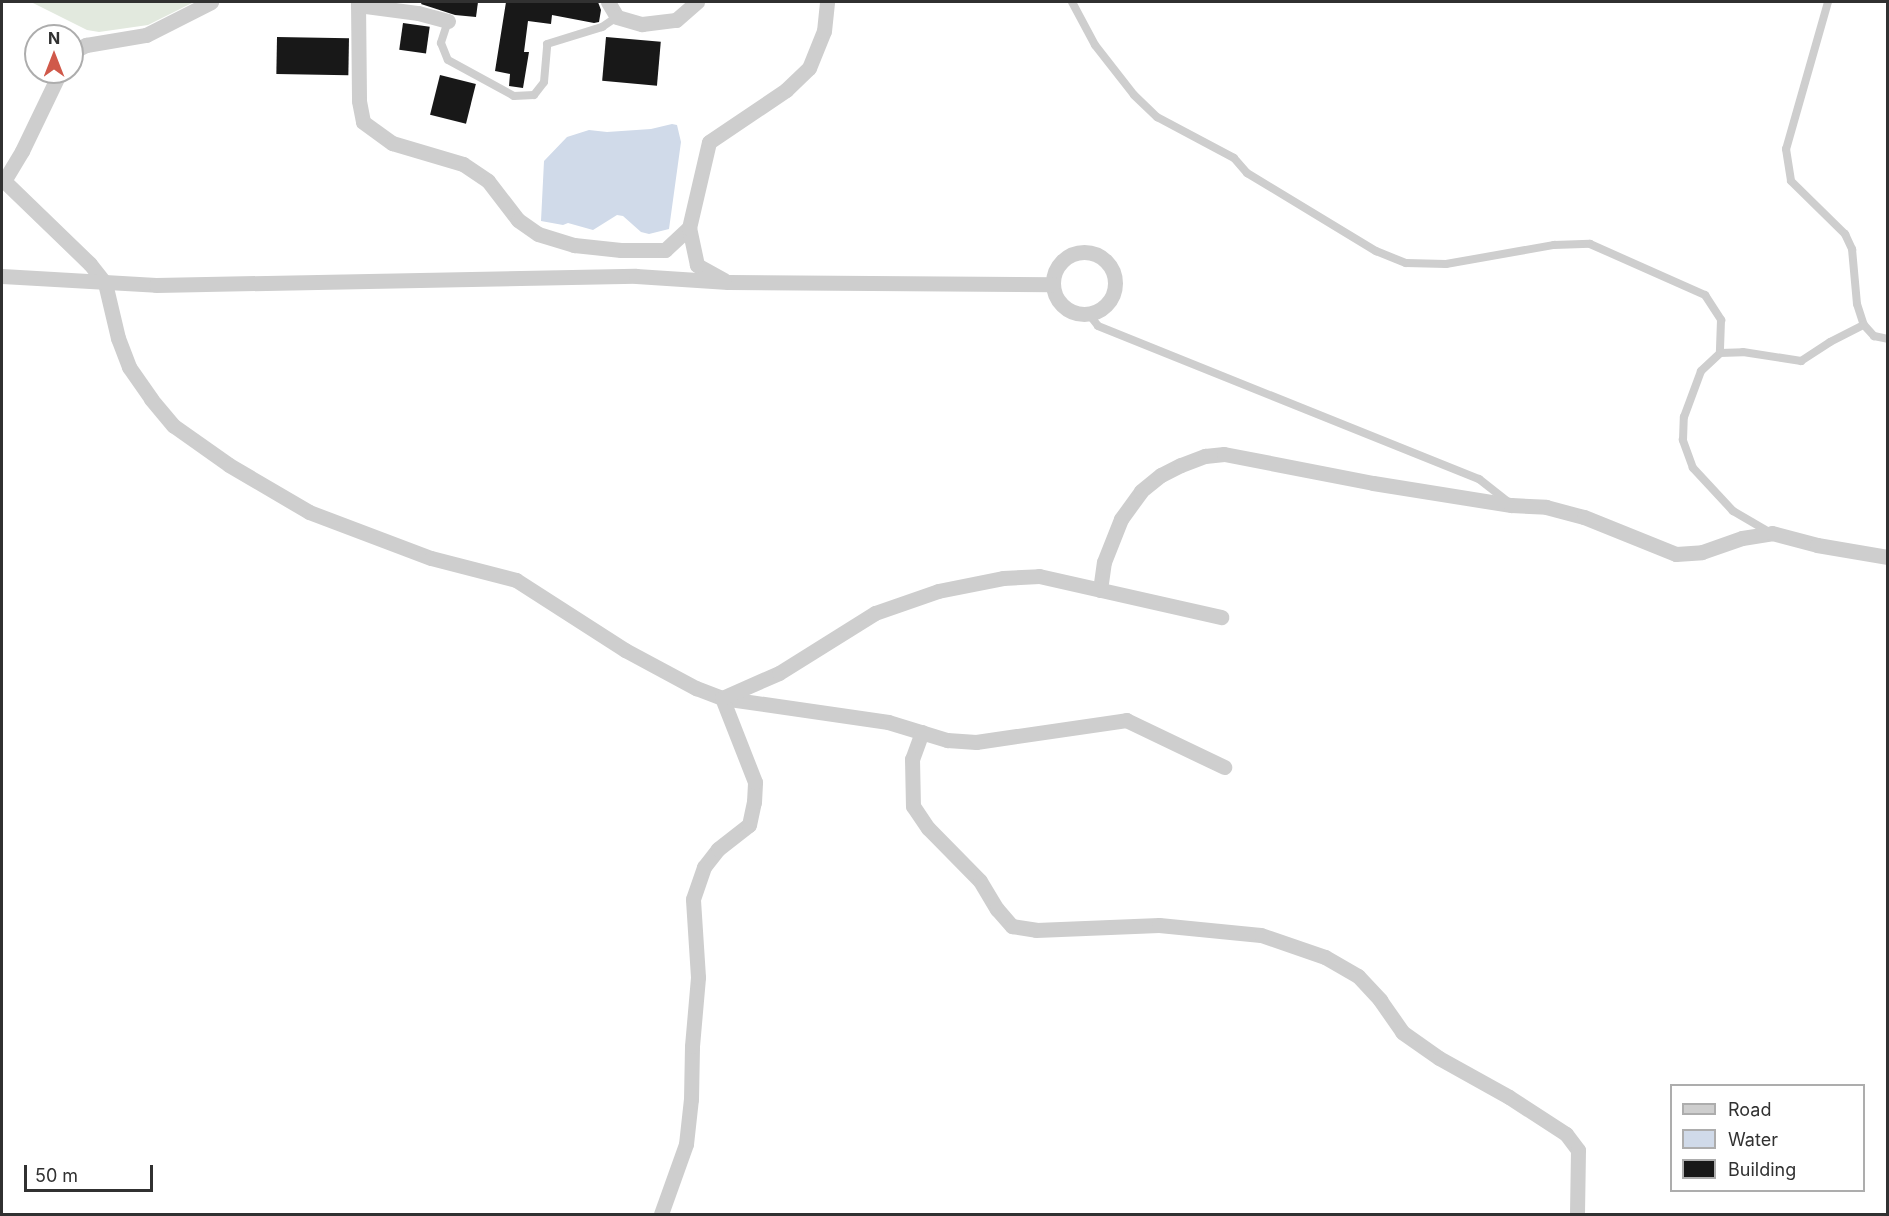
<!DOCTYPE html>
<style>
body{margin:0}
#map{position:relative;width:1889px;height:1216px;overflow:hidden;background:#fff;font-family:Inter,sans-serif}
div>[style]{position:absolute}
.green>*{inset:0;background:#e2e9de}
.water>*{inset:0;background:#d0dae9}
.building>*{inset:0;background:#181818;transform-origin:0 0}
.lane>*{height:8px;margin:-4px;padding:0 4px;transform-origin:4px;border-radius:4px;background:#cecece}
.street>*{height:15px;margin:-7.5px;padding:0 7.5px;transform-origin:7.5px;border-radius:7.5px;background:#cecece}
.street>.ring{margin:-7.5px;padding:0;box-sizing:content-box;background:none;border:15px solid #cecece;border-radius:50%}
span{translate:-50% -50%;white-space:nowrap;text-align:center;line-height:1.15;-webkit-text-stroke:6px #fff;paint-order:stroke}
.frame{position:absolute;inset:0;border:3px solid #313131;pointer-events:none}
.legend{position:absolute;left:1670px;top:1084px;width:195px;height:108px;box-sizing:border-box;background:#fff;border:2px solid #adadad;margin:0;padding:8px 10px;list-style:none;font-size:18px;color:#313131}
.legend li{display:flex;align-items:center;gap:12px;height:30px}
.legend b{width:30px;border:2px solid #adadad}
.north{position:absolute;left:24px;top:24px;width:60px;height:60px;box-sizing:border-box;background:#fff;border:2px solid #adadad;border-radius:50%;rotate:0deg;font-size:16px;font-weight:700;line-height:24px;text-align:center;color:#313131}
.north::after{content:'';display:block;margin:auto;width:21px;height:27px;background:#d0594a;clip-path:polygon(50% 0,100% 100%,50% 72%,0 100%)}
.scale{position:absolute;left:24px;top:1165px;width:129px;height:27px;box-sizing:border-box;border:3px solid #313131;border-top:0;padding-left:8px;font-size:18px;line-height:21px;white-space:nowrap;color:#313131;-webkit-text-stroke:4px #fff;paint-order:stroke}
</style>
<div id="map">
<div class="green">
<i style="clip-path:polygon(31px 2px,194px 2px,148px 25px,99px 32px,87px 30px)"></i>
</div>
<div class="water">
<i style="clip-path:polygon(672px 124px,677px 125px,681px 142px,669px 229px,649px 234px,641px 232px,623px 216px,617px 215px,593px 230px,568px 223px,563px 225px,541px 221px,544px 161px,567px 137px,589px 130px,607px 132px,651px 129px)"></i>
</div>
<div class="building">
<i style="clip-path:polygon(422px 2px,478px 2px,476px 17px,455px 15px,421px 4px)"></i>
<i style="clip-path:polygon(506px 2px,598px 2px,601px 10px,599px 22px,594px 23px,552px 15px,551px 24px,528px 21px,524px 52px,529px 52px,523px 88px,509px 86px,510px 74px,495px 71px)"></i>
<i style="left:403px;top:23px;width:27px;height:27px;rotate:8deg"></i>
<i style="left:277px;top:37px;width:72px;height:37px;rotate:1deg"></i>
<i style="left:606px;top:37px;width:55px;height:44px;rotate:5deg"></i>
<i style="left:440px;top:75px;width:37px;height:41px;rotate:14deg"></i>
</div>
<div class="lane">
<i style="left:1072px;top:2px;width:49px;rotate:61.9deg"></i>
<i style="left:1095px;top:45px;width:63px;rotate:52deg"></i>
<i style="left:1134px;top:95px;width:32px;rotate:44deg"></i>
<i style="left:1157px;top:117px;width:87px;rotate:28deg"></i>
<i style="left:1234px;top:158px;width:20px;rotate:49deg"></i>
<i style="left:1247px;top:173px;width:151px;rotate:31.2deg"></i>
<i style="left:1376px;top:251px;width:32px;rotate:22deg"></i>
<i style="left:1406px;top:263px;width:40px;rotate:1.4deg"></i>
<i style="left:1446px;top:264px;width:110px;rotate:-10deg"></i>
<i style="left:1554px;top:245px;width:36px;rotate:-2deg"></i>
<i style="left:1590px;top:244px;width:126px;rotate:23.9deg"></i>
<i style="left:1705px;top:295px;width:30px;rotate:57deg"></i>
<i style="left:1721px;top:320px;width:33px;rotate:92deg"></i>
<i style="left:1828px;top:2px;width:153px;rotate:105.9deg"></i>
<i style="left:1786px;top:149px;width:32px;rotate:81deg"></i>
<i style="left:1791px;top:181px;width:76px;rotate:44.5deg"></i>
<i style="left:1845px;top:234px;width:17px;rotate:65deg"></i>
<i style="left:1852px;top:249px;width:55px;rotate:84.8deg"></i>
<i style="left:1857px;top:304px;width:22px;rotate:72deg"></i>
<i style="left:1864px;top:325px;width:15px;rotate:48deg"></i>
<i style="left:1874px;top:336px;width:14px;rotate:12deg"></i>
<i style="left:448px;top:21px;width:23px;rotate:108deg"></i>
<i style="left:441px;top:43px;width:18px;rotate:68deg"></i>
<i style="left:448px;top:60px;width:75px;rotate:28.6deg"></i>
<i style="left:514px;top:96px;width:20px;rotate:-3deg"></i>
<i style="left:534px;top:95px;width:16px;rotate:-52deg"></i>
<i style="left:544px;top:82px;width:38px;rotate:-85deg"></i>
<i style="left:547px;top:44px;width:58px;rotate:-17.2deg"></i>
<i style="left:602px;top:27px;width:18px;rotate:-34deg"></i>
<i style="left:1088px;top:313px;width:16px;rotate:52deg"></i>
<i style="left:1098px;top:326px;width:411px;rotate:21.9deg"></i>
<i style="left:1479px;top:479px;width:37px;rotate:38deg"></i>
<i style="left:1769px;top:532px;width:42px;rotate:-149.7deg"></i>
<i style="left:1733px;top:511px;width:59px;rotate:-132.9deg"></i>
<i style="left:1693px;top:468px;width:30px;rotate:-110deg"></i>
<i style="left:1683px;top:440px;width:23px;rotate:-88deg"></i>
<i style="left:1684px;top:417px;width:49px;rotate:-69.7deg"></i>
<i style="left:1701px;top:371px;width:26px;rotate:-43deg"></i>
<i style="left:1720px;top:353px;width:23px;rotate:-2deg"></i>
<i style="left:1743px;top:352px;width:59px;rotate:8.8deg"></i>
<i style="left:1801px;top:361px;width:35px;rotate:-33deg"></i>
<i style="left:1830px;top:342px;width:38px;rotate:-27deg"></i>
</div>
<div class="street">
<i style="left:358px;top:2px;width:99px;rotate:89.4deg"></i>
<i style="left:359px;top:101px;width:21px;rotate:79deg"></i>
<i style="left:363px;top:122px;width:36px;rotate:36deg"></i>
<i style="left:392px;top:143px;width:74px;rotate:16.5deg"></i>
<i style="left:463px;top:164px;width:30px;rotate:34deg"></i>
<i style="left:488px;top:181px;width:49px;rotate:52.4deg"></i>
<i style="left:518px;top:220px;width:24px;rotate:35deg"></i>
<i style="left:538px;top:234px;width:38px;rotate:17deg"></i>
<i style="left:574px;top:245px;width:47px;rotate:6.1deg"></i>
<i style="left:621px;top:250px;width:44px"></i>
<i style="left:665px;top:250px;width:33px;rotate:-43deg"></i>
<i style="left:608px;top:2px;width:17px;rotate:59deg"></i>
<i style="left:617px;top:17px;width:26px;rotate:16deg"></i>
<i style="left:642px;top:24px;width:34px;rotate:-7deg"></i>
<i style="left:676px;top:20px;width:28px;rotate:-41deg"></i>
<i style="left:358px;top:5px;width:61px;rotate:7.6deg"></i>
<i style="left:418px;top:13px;width:31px;rotate:15deg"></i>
<i style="left:72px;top:52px;width:16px;rotate:-27deg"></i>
<i style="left:86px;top:45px;width:61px;rotate:-9.5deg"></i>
<i style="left:146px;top:35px;width:73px;rotate:-26.9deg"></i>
<i style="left:2px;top:179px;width:122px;rotate:44deg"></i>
<i style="left:90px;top:264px;width:24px;rotate:52deg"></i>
<i style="left:105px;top:283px;width:57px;rotate:76.7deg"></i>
<i style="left:118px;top:338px;width:31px;rotate:69deg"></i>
<i style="left:129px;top:367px;width:39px;rotate:55deg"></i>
<i style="left:151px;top:399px;width:35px;rotate:50deg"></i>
<i style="left:174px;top:426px;width:67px;rotate:35.3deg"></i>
<i style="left:229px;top:465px;width:93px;rotate:30.4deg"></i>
<i style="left:309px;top:512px;width:130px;rotate:20.7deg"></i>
<i style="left:431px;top:558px;width:88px;rotate:14.5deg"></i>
<i style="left:516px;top:580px;width:130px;rotate:32.7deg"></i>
<i style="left:625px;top:650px;width:81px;rotate:28.2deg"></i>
<i style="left:696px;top:688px;width:28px;rotate:21deg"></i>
<i style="left:722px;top:698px;width:168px;rotate:8.2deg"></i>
<i style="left:888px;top:722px;width:62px;rotate:17deg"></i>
<i style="left:947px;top:740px;width:29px;rotate:4deg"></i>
<i style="left:976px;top:742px;width:152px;rotate:-8.3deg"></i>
<i style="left:1126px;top:720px;width:109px;rotate:25.6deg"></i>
<i style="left:4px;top:181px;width:35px;rotate:-59deg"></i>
<i style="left:22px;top:151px;width:88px;rotate:-64.3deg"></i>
<i class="ring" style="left:1053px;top:252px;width:47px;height:47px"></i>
<i style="left:2px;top:276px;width:154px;rotate:3.3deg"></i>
<i style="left:156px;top:285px;width:480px;rotate:-1.1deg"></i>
<i style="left:636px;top:276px;width:92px;rotate:3.7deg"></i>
<i style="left:728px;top:282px;width:325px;rotate:0.4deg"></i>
<i style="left:724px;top:280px;width:31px;rotate:-151deg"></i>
<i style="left:697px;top:265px;width:38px;rotate:-102deg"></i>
<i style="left:689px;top:228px;width:88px;rotate:-76.9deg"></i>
<i style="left:709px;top:142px;width:93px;rotate:-34deg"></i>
<i style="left:786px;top:90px;width:32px;rotate:-44deg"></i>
<i style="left:809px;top:68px;width:40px;rotate:-68deg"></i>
<i style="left:824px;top:31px;width:29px;rotate:-84deg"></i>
<i style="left:1100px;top:590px;width:28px;rotate:-82deg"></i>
<i style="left:1104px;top:562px;width:46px;rotate:-68.4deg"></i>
<i style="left:1121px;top:519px;width:34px;rotate:-54deg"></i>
<i style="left:1141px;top:491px;width:26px;rotate:-39deg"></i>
<i style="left:1161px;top:475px;width:22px;rotate:-27deg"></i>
<i style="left:1181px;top:465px;width:26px;rotate:-21deg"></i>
<i style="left:1205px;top:456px;width:19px;rotate:-6deg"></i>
<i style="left:1224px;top:454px;width:152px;rotate:11deg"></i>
<i style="left:1373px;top:483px;width:140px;rotate:9.1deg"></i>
<i style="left:1511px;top:505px;width:35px;rotate:3deg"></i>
<i style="left:1546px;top:507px;width:39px;rotate:15deg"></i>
<i style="left:1584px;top:517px;width:99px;rotate:21.9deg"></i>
<i style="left:1676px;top:554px;width:26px;rotate:-4deg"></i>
<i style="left:1702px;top:552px;width:42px;rotate:-19.3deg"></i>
<i style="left:1742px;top:538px;width:30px;rotate:-9deg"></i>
<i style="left:1772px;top:533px;width:47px;rotate:14.9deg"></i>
<i style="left:1817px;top:545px;width:72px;rotate:9.6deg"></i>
<i style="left:922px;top:732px;width:29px;rotate:110deg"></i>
<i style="left:912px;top:759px;width:47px;rotate:88.8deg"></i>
<i style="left:913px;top:806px;width:27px;rotate:56deg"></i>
<i style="left:928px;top:828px;width:74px;rotate:45.5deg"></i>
<i style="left:980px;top:881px;width:33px;rotate:59deg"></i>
<i style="left:997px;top:909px;width:23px;rotate:49deg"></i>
<i style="left:1012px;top:926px;width:24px;rotate:9deg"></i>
<i style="left:1036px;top:930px;width:123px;rotate:-2.3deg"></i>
<i style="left:1159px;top:925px;width:102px;rotate:5.6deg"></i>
<i style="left:1261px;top:935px;width:68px;rotate:19deg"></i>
<i style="left:1325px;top:957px;width:38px;rotate:30deg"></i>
<i style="left:1358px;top:976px;width:33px;rotate:47deg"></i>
<i style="left:1380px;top:1000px;width:39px;rotate:55deg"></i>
<i style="left:1402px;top:1032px;width:45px;rotate:35.1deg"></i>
<i style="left:1439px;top:1058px;width:80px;rotate:29.1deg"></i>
<i style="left:1509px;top:1097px;width:68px;rotate:33deg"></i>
<i style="left:1566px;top:1134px;width:20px;rotate:53deg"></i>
<i style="left:1578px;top:1150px;width:64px;rotate:90.9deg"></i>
<i style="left:661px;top:1214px;width:74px;rotate:-70.3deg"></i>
<i style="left:686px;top:1144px;width:45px;rotate:-83.7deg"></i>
<i style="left:691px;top:1099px;width:53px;rotate:-88.9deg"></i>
<i style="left:692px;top:1046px;width:69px;rotate:-85deg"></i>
<i style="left:698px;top:977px;width:78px;rotate:-93.7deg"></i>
<i style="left:693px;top:899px;width:34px;rotate:-71deg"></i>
<i style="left:704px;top:867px;width:23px;rotate:-52deg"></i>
<i style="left:718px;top:849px;width:39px;rotate:-38deg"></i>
<i style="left:749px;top:825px;width:24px;rotate:-78deg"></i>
<i style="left:754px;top:802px;width:20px;rotate:-87deg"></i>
<i style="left:755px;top:782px;width:90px;rotate:-111.4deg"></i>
<i style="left:722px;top:698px;width:62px;rotate:-23.7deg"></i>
<i style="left:779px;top:673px;width:113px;rotate:-32deg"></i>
<i style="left:875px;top:613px;width:67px;rotate:-19.2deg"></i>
<i style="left:938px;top:591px;width:66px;rotate:-11.3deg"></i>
<i style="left:1003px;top:578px;width:36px;rotate:-3deg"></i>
<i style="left:1039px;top:576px;width:187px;rotate:12.7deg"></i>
</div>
<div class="frame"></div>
<ul class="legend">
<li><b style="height:8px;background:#cecece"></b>Road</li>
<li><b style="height:16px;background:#d0dae9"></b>Water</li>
<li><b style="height:16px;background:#181818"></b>Building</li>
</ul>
<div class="north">N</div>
<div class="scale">50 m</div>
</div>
